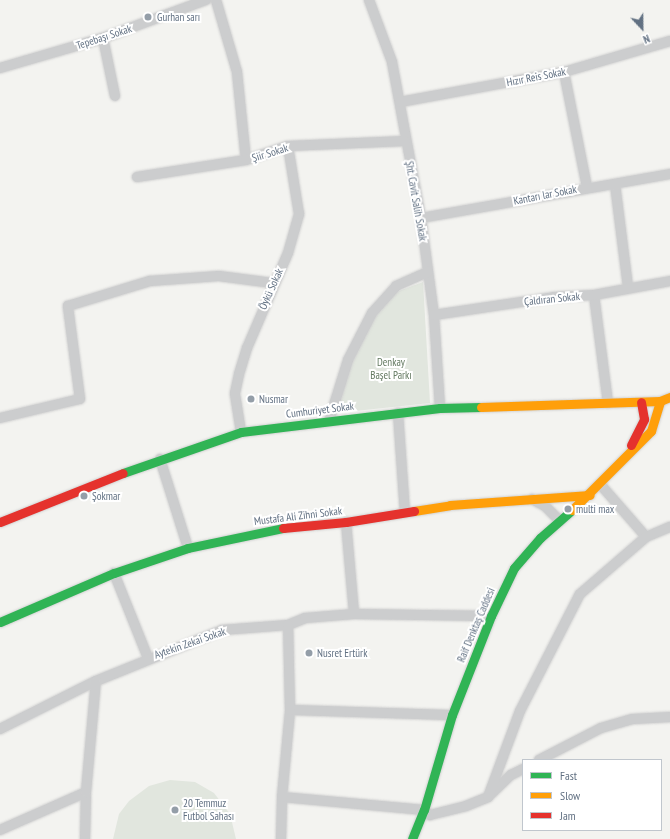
<!DOCTYPE html>
<meta charset="utf-8">
<style>
body{margin:0}
#map{position:relative;width:670px;height:839px;overflow:hidden;background:#f3f3f0;font-family:"PT Sans Narrow",sans-serif}
div>[style]{position:absolute}
.green>*{inset:0;background:#e1e6de}
.roads{filter:drop-shadow(0 0 1px #d1d1d1) drop-shadow(0 0 1px #d1d1d1)}
.street>*{height:10px;margin:-5px;padding:0 5px;transform-origin:5px;border-radius:5px;background:#cccdce}
.fast>*{height:9px;margin:-4.5px;padding:0 4.5px;transform-origin:4.5px;border-radius:4.5px;background:#30b455}
.slow>*{height:9px;margin:-4.5px;padding:0 4.5px;transform-origin:4.5px;border-radius:4.5px;background:#ff9f0a}
.jam>*{height:9px;margin:-4.5px;padding:0 4.5px;transform-origin:4.5px;border-radius:4.5px;background:#e5322d}
.dots>*{width:11px;height:11px;translate:-50% -50%;box-sizing:border-box;border:2px solid #fff;border-radius:50%}
span{translate:-50% -50%;white-space:nowrap;text-align:center;line-height:1.15;-webkit-text-stroke:4px #fff;paint-order:stroke}
.poi-label{font-size:11px;color:#617082}
.left{translate:0 -50%;text-align:left}
.street-label{font-size:11px;color:#617082}
.park-label{font-size:11px;color:#637960}
.legend{position:absolute;left:522px;top:759px;width:140px;height:72px;box-sizing:border-box;background:#fff;border:1px solid #c0c6cd;margin:0;padding:5px 7px;list-style:none;font-size:12px;color:#617082}
.legend li{display:flex;align-items:center;gap:8px;height:20px}
.legend b{width:20px;border:1px solid #c0c6cd}
.north{position:absolute;left:622px;top:8px;width:40px;height:40px;-webkit-text-stroke:3px #fff;paint-order:stroke;rotate:158deg;font-size:11px;font-weight:700;line-height:16px;text-align:center;color:#617082}
.north::after{content:'';display:block;margin:auto;width:14px;height:18px;background:#617082;clip-path:polygon(50% 0,100% 100%,50% 72%,0 100%)}
</style>
<div id="map">
<div class="green">
<i style="clip-path:polygon(423px 282px,430px 403px,336px 413px,349px 368px,374px 317px,396px 292px)"></i>
<i style="clip-path:polygon(170px 780px,195px 782px,214px 793px,230px 814px,236px 839px,113px 839px,119px 814px,129px 801px,149px 786px)"></i>
</div>
<div class="roads">
<div class="street">
<i style="left:216px;top:0;width:75px;rotate:73.7deg"></i>
<i style="left:237px;top:72px;width:88px;rotate:84.2deg"></i>
<i style="left:369px;top:0;width:66px;rotate:69.6deg"></i>
<i style="left:392px;top:62px;width:159px;rotate:79.5deg"></i>
<i style="left:421px;top:218px;width:98px;rotate:82.4deg"></i>
<i style="left:434px;top:315px;width:93px;rotate:86.3deg"></i>
<i style="left:103px;top:38px;width:59px;rotate:78.3deg"></i>
<i style="left:0;top:68px;width:107px;rotate:-16.2deg"></i>
<i style="left:103px;top:38px;width:110px;rotate:-20.3deg"></i>
<i style="left:564px;top:72px;width:117px;rotate:78.7deg"></i>
<i style="left:400px;top:102px;width:167px;rotate:-10.4deg"></i>
<i style="left:564px;top:72px;width:110px;rotate:-16.3deg"></i>
<i style="left:137px;top:177px;width:110px;rotate:-8.9deg"></i>
<i style="left:246px;top:160px;width:44px;rotate:-18.4deg"></i>
<i style="left:288px;top:146px;width:117px;rotate:-2.4deg"></i>
<i style="left:615px;top:184px;width:104px;rotate:82.8deg"></i>
<i style="left:421px;top:218px;width:253px;rotate:-10deg"></i>
<i style="left:594px;top:295px;width:109px;rotate:82.6deg"></i>
<i style="left:434px;top:315px;width:121px;rotate:-8.5deg"></i>
<i style="left:554px;top:297px;width:40px;rotate:-2.9deg"></i>
<i style="left:594px;top:295px;width:77px;rotate:-10.4deg"></i>
<i style="left:398px;top:413px;width:99px;rotate:86deg"></i>
<i style="left:0;top:418px;width:82px;rotate:-13.4deg"></i>
<i style="left:80px;top:399px;width:94px;rotate:-97.4deg"></i>
<i style="left:68px;top:306px;width:86px;rotate:-17deg"></i>
<i style="left:150px;top:281px;width:69px;rotate:-4.1deg"></i>
<i style="left:219px;top:276px;width:54px;rotate:7.4deg"></i>
<i style="left:329px;top:421px;width:64px;rotate:-72.7deg"></i>
<i style="left:348px;top:360px;width:53px;rotate:-62.9deg"></i>
<i style="left:372px;top:313px;width:36px;rotate:-48deg"></i>
<i style="left:396px;top:286px;width:35px;rotate:-24deg"></i>
<i style="left:241px;top:432px;width:39px;rotate:-99deg"></i>
<i style="left:235px;top:393px;width:19px;rotate:-78deg"></i>
<i style="left:239px;top:374px;width:27px;rotate:-73deg"></i>
<i style="left:247px;top:348px;width:103px;rotate:-66.7deg"></i>
<i style="left:288px;top:253px;width:41px;rotate:-74.2deg"></i>
<i style="left:299px;top:214px;width:69px;rotate:-99.2deg"></i>
<i style="left:160px;top:459px;width:93px;rotate:72.5deg"></i>
<i style="left:600px;top:484px;width:70px;rotate:49deg"></i>
<i style="left:646px;top:537px;width:26px;rotate:-23deg"></i>
<i style="left:532px;top:499px;width:15px;rotate:28deg"></i>
<i style="left:545px;top:506px;width:21px;rotate:45deg"></i>
<i style="left:346px;top:522px;width:92px;rotate:85deg"></i>
<i style="left:114px;top:573px;width:92px;rotate:68.2deg"></i>
<i style="left:290px;top:710px;width:162px;rotate:1.8deg"></i>
<i style="left:0;top:729px;width:107px;rotate:-26.6deg"></i>
<i style="left:96px;top:681px;width:136px;rotate:-22deg"></i>
<i style="left:222px;top:630px;width:66px;rotate:-4.3deg"></i>
<i style="left:288px;top:625px;width:18px;rotate:-22deg"></i>
<i style="left:305px;top:618px;width:49px;rotate:-4.7deg"></i>
<i style="left:354px;top:614px;width:137px;rotate:0.8deg"></i>
<i style="left:539px;top:760px;width:70px;rotate:-27.3deg"></i>
<i style="left:601px;top:728px;width:33px;rotate:-16deg"></i>
<i style="left:633px;top:719px;width:37px;rotate:-3deg"></i>
<i style="left:282px;top:797px;width:143px;rotate:5.2deg"></i>
<i style="left:424px;top:810px;width:8px;rotate:40deg"></i>
<i style="left:430px;top:815px;width:37px;rotate:-14deg"></i>
<i style="left:466px;top:806px;width:24px;rotate:-22deg"></i>
<i style="left:488px;top:797px;width:32px;rotate:-44deg"></i>
<i style="left:511px;top:775px;width:13px;rotate:-27deg"></i>
<i style="left:488px;top:797px;width:92px;rotate:-69.6deg"></i>
<i style="left:520px;top:711px;width:131px;rotate:-62.9deg"></i>
<i style="left:580px;top:594px;width:87px;rotate:-40.8deg"></i>
<i style="left:0;top:830px;width:94px;rotate:-23.8deg"></i>
<i style="left:85px;top:839px;width:47px;rotate:-88.8deg"></i>
<i style="left:86px;top:792px;width:111px;rotate:-84.9deg"></i>
<i style="left:281px;top:839px;width:42px;rotate:-88.6deg"></i>
<i style="left:282px;top:797px;width:87px;rotate:-84.7deg"></i>
<i style="left:290px;top:710px;width:85px;rotate:-91.3deg"></i>
</div>
<div class="fast">
<i style="left:123px;top:473px;width:125px;rotate:-19.2deg"></i>
<i style="left:241px;top:432px;width:200px;rotate:-6.9deg"></i>
<i style="left:440px;top:408px;width:41px;rotate:-1.4deg"></i>
<i style="left:0;top:622px;width:124px;rotate:-23.3deg"></i>
<i style="left:114px;top:573px;width:78px;rotate:-18.7deg"></i>
<i style="left:188px;top:548px;width:97px;rotate:-11.9deg"></i>
<i style="left:412px;top:839px;width:31px;rotate:-68deg"></i>
<i style="left:424px;top:810px;width:99px;rotate:-73.6deg"></i>
<i style="left:452px;top:715px;width:106px;rotate:-68.5deg"></i>
<i style="left:491px;top:616px;width:53px;rotate:-64.4deg"></i>
<i style="left:514px;top:568px;width:40px;rotate:-49deg"></i>
<i style="left:540px;top:538px;width:43px;rotate:-41.2deg"></i>
</div>
<div class="slow">
<i style="left:481px;top:407px;width:179px;rotate:-1.9deg"></i>
<i style="left:660px;top:401px;width:11px;rotate:-22deg"></i>
<i style="left:572px;top:510px;width:112px;rotate:-45deg"></i>
<i style="left:651px;top:431px;width:31px;rotate:-73deg"></i>
<i style="left:414px;top:511px;width:36px;rotate:-9deg"></i>
<i style="left:450px;top:505px;width:140px;rotate:-4.1deg"></i>
</div>
<div class="jam">
<i style="left:631px;top:445px;width:29px;rotate:-63deg"></i>
<i style="left:644px;top:419px;width:17px;rotate:-100deg"></i>
<i style="left:0;top:522px;width:132px;rotate:-21.7deg"></i>
<i style="left:283px;top:528px;width:63px;rotate:-5.4deg"></i>
<i style="left:346px;top:522px;width:69px;rotate:-9.2deg"></i>
</div>
</div>
<div class="dots">
<i style="left:148px;top:17px;background:#949ea8"></i>
<i style="left:251px;top:399px;background:#949ea8"></i>
<i style="left:84px;top:496px;background:#949ea8"></i>
<i style="left:568px;top:509px;background:#949ea8"></i>
<i style="left:309px;top:653px;background:#949ea8"></i>
<i style="left:175px;top:810px;background:#949ea8"></i>
</div>
<div class="poi-label">
<span class="left" style="left:157px;top:17px">Gurhan sarı</span>
<span class="left" style="left:259px;top:399px">Nusmar</span>
<span class="left" style="left:92px;top:496px">Şokmar</span>
<span class="left" style="left:576px;top:509px">multi max</span>
<span class="left" style="left:317px;top:653px">Nusret Ertürk</span>
<span class="left" style="left:183px;top:810px">20 Temmuz<br>Futbol Sahası</span>
</div>
<div class="street-label">
<span style="left:104px;top:37px;rotate:-18deg">Tepebaşı Sokak</span>
<span style="left:536px;top:77px;rotate:-11deg">Hızır Reis Sokak</span>
<span style="left:270px;top:153px;rotate:-17deg">Şiir Sokak</span>
<span style="left:545px;top:195px;rotate:-11deg">Kantarı lar Sokak</span>
<span style="left:416px;top:201px;rotate:80deg">Şht. Cavit Salih Sokak</span>
<span style="left:271px;top:289px;rotate:-66deg">Öykü Sokak</span>
<span style="left:552px;top:299px;rotate:-6deg">Çaldıran Sokak</span>
<span style="left:320px;top:410px;rotate:-7deg">Cumhuriyet Sokak</span>
<span style="left:298px;top:516px;rotate:-7deg">Mustafa Ali Zihni Sokak</span>
<span style="left:476px;top:625px;rotate:-67deg">Raif Denktaş Caddesi</span>
<span style="left:190px;top:643px;rotate:-19deg">Aytekin Zekai Sokak</span>
</div>
<div class="park-label">
<span style="left:391px;top:369px">Denkay<br>Başel Parkı</span>
</div>
<ul class="legend">
<li><b style="height:5px;background:#30b455"></b>Fast</li>
<li><b style="height:5px;background:#ff9f0a"></b>Slow</li>
<li><b style="height:5px;background:#e5322d"></b>Jam</li>
</ul>
<div class="north">N</div>
</div>
